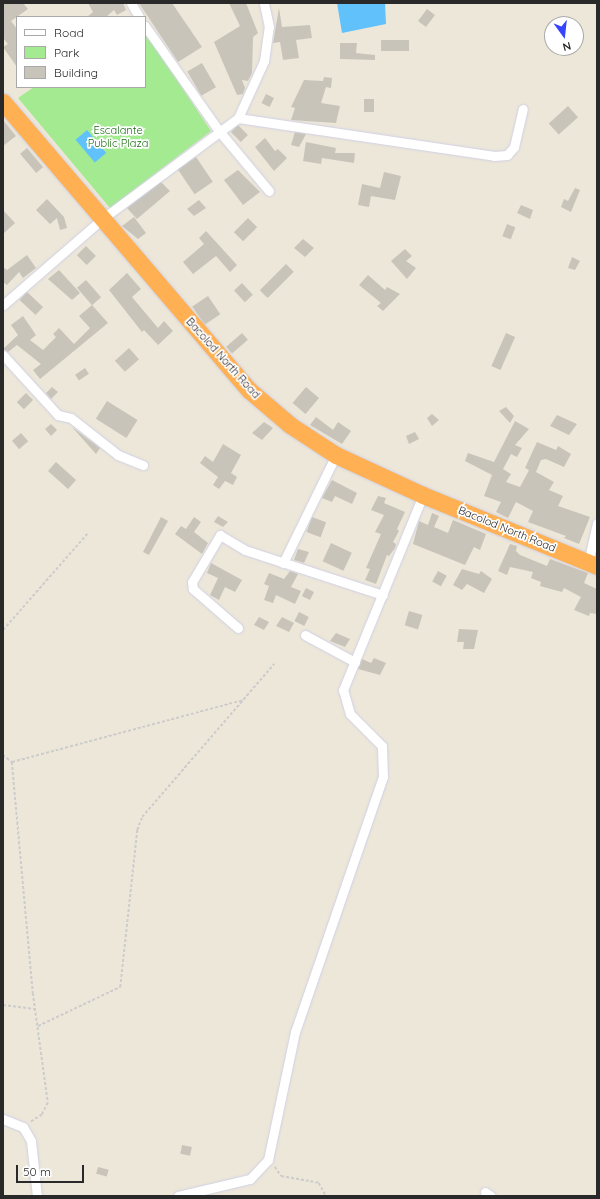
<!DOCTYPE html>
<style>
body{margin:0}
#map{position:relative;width:600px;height:1199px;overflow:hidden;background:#ede7d9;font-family:Quicksand,sans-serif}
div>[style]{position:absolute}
.green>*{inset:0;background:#a4ea90}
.water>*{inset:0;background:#61c1fb;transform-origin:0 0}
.building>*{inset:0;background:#c8c4b9;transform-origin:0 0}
.path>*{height:1.5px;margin-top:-0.75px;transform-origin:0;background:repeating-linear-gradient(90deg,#ccc 0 3px,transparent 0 5px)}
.roads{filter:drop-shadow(0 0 1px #cfd0e4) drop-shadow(0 0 1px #cfd0e4)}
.street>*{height:9px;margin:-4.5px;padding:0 4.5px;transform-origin:4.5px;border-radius:4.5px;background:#fff}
.highway>*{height:17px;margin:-8.5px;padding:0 8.5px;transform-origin:8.5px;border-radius:8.5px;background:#ffb053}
span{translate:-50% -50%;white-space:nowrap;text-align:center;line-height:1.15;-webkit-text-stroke:3.5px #fff;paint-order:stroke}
.park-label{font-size:11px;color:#1b6d12}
.street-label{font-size:11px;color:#292929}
.frame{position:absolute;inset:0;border:4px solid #292929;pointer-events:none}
.legend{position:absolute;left:16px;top:16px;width:130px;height:72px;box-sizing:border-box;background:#fff;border:1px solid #a9a9a9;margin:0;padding:5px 7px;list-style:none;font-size:12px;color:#292929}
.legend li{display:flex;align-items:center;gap:8px;height:20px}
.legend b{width:20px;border:1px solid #a9a9a9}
.north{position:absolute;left:544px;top:16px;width:40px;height:40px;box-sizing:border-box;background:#fff;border:1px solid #a9a9a9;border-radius:50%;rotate:165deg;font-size:11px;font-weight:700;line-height:16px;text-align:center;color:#292929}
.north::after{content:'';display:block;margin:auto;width:14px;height:18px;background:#3544ff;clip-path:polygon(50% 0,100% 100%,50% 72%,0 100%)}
.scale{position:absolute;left:16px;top:1165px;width:68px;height:18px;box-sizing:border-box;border:2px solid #292929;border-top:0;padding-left:5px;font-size:12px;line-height:14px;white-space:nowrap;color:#292929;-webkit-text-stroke:3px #fff;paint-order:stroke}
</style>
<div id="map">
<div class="green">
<i style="clip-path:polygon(145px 32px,211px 131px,110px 208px,18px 98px,34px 87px,145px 87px)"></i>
</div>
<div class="water">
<i style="clip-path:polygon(337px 3px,385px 3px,386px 24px,342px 33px)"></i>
<i style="left:87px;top:130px;width:30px;height:15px;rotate:50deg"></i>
</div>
<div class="building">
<i style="clip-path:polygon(3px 3px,23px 3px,28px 9px,11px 21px,17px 29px,17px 67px,3px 47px,8px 44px,3px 38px)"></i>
<i style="clip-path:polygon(88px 3px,123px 3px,126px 10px,117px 15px,114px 10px,106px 17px,87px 17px,93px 12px)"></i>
<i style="clip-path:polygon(139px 3px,172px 3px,202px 47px,178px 62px)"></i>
<i style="clip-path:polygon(229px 3px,246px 3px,258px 33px,253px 37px,252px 73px,248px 81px,242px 80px,245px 88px,243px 94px,237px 95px,214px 42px,240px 26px)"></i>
<i style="clip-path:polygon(279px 8px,282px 27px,310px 25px,312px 38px,296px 40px,299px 58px,283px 60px,280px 42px,273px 43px)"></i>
<i style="left:427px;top:9px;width:10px;height:15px;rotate:37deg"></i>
<i style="left:381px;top:40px;width:28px;height:11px"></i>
<i style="clip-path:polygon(340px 43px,357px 43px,356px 53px,375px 55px,375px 60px,340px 59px)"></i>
<i style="left:202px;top:63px;width:28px;height:17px;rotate:60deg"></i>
<i style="clip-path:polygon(324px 77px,332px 78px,331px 88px,326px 87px,321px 103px,340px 106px,336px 123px,291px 120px,295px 108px,291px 107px,304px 80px,323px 81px)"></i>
<i style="left:266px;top:94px;width:9px;height:10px;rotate:27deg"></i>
<i style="left:364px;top:99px;width:10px;height:13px"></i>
<i style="left:568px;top:106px;width:15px;height:26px;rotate:48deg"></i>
<i style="clip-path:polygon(3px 120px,16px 136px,3px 146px)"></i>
<i style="left:238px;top:125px;width:14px;height:10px;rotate:45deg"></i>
<i style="clip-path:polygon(295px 132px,306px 134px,299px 147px,291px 145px)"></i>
<i style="clip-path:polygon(265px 138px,275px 151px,278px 149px,287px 158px,274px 171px,255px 147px)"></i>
<i style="clip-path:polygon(306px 142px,336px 148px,335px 153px,355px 153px,354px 163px,322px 158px,321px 164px,303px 161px)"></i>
<i style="left:27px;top:148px;width:25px;height:9px;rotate:50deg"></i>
<i style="left:196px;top:157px;width:30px;height:22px;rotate:56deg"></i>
<i style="clip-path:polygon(238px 170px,260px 192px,243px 205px,224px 180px)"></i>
<i style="clip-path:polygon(384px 172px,401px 176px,395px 200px,371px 196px,369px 207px,358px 205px,362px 184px,380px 188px)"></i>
<i style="clip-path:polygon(161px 182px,170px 191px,137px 219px,127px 208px)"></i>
<i style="clip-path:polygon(575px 188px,580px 190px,571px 212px,561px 207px,564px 199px,568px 201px)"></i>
<i style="clip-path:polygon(47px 199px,64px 217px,67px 228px,60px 230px,57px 218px,50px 224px,36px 210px)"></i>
<i style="clip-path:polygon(199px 200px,206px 208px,194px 216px,187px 209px)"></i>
<i style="clip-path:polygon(521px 205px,533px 210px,530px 219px,517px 213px)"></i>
<i style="clip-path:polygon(3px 210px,15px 223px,3px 234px)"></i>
<i style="clip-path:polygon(134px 217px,146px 233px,138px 239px,122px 226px)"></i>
<i style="left:248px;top:218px;width:13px;height:20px;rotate:45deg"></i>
<i style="left:507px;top:224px;width:9px;height:13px;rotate:21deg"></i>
<i style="clip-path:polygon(206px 231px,237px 265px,230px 272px,216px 256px,193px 274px,183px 262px,204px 244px,199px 238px)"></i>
<i style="clip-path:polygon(303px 239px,314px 248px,305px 257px,294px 248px)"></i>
<i style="left:86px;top:246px;width:14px;height:13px;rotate:45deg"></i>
<i style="clip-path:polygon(405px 249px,412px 256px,406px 261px,416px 268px,407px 279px,391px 261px)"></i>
<i style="clip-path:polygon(27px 255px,36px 268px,23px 278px,19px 272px,7px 285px,3px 282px,3px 267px,7px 270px)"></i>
<i style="clip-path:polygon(572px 257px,580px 261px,575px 270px,568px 268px)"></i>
<i style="left:286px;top:264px;width:11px;height:37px;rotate:45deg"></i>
<i style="clip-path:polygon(59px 270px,80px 293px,72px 300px,48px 279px)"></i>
<i style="clip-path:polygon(127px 273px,141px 289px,132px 297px,158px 328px,164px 321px,173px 331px,158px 345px,144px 330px,142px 332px,109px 290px)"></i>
<i style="clip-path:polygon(368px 275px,385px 290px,387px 287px,400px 294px,383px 311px,377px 306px,381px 303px,359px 285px)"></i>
<i style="left:86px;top:280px;width:23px;height:12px;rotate:49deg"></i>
<i style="left:242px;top:283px;width:16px;height:11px;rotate:47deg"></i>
<i style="left:27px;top:292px;width:22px;height:11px;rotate:43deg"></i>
<i style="left:208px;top:296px;width:22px;height:19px;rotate:56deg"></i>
<i style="clip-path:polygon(92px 305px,108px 323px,40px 379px,33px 370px,41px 364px,17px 345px,8px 352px,3px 349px,18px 335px,11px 325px,23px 316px,36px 335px,30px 340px,43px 350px,56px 337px,53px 334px,59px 328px,74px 344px,90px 328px,79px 316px)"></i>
<i style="left:242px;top:333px;width:9px;height:21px;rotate:49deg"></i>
<i style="left:506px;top:333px;width:10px;height:36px;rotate:24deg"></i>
<i style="left:129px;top:348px;width:15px;height:19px;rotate:48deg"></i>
<i style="left:85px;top:368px;width:7px;height:12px;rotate:56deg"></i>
<i style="clip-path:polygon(52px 387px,58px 392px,51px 399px,46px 393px)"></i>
<i style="left:306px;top:387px;width:17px;height:21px;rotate:40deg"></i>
<i style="left:26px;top:393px;width:10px;height:13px;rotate:45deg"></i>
<i style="left:107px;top:401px;width:36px;height:21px;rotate:32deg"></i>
<i style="clip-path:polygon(506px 407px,514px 416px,510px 423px,499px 411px)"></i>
<i style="clip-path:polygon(432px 414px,439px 420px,432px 426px,427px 418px)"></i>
<i style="clip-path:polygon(557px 415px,577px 424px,569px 435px,550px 426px)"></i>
<i style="clip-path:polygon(316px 417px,333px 430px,338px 422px,351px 431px,342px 444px,310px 425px)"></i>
<i style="clip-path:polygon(515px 421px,529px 429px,515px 445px,522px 448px,517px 457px,511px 454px,503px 469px,511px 474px,506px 482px,520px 487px,529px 470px,525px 468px,537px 442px,556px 450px,558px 446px,571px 454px,564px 467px,546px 459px,541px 460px,536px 472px,554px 482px,549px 490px,563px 496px,558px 506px,590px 517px,579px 544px,564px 538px,566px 536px,528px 522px,533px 511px,516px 502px,508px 518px,496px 512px,501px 502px,484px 496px,492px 475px,465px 461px,468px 453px,494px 462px)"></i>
<i style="clip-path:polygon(264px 422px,273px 428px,262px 440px,252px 433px)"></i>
<i style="clip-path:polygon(51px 424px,57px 430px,51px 436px,45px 429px)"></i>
<i style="clip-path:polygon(72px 427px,100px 448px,96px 454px)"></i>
<i style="clip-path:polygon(415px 432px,419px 439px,409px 444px,406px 436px)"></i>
<i style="left:21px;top:433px;width:11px;height:12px;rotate:49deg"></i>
<i style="clip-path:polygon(223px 444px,241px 455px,231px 473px,237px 477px,233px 485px,225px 481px,219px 489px,213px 485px,218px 477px,200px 463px,205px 456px,213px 462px)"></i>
<i style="left:56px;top:462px;width:27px;height:12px;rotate:42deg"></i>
<i style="clip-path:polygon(332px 480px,357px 493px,352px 504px,335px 496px,332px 502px,322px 498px)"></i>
<i style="clip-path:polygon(378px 496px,386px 498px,384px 503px,405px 512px,397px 529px,399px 531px,393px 542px,396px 544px,395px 548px,389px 556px,387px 555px,376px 584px,365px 580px,370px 569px,366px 568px,381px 534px,375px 532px,384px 515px,371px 510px)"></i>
<i style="clip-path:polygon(432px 513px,439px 516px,434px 527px,448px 533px,453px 520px,486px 534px,480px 550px,474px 547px,465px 565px,413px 544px,419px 521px,428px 525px)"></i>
<i style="clip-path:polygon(218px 516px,228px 522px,223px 527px,214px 522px)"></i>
<i style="clip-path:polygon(161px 517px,168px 521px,149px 555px,143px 552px)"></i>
<i style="clip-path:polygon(194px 517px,201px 522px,194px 532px,208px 543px,202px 554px,175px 534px,181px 526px,186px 529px)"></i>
<i style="left:312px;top:517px;width:15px;height:16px;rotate:20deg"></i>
<i style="left:331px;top:543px;width:23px;height:20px;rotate:25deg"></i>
<i style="clip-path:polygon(510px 544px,517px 546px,516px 551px,520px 555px,547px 566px,550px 559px,588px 573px,584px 583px,597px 589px,597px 614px,590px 613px,589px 616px,574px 610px,581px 597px,564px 588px,562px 592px,540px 586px,541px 582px,531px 578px,533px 572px,510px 567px,507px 575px,498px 571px)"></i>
<i style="clip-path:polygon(298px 549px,309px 552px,304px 563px,294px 560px)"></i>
<i style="clip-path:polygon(211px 563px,242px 580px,235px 592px,225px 587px,219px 600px,210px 595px,218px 578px,207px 573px)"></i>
<i style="clip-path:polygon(462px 569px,479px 574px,481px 571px,492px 579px,484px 593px,467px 584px,462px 590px,453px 585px)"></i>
<i style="clip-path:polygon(290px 571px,298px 574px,291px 587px,301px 591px,295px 604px,276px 595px,273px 603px,264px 600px,269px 586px,264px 584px,269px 573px,284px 579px)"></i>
<i style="left:438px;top:571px;width:10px;height:12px;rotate:29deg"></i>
<i style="left:306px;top:588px;width:9px;height:9px;rotate:27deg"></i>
<i style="left:409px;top:611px;width:14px;height:15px;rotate:17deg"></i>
<i style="left:299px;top:612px;width:11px;height:10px;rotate:27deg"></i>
<i style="clip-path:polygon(259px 617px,269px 622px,264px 630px,254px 625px)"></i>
<i style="clip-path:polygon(282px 617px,294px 623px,289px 632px,276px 626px)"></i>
<i style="clip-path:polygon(459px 629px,478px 630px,474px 649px,463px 649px,464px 642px,457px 642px)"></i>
<i style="clip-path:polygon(336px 633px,350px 639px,345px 647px,330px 641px)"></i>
<i style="clip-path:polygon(374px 658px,386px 663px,380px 675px,358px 669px,362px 659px,371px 663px)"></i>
<i style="left:182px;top:1145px;width:10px;height:9px;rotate:11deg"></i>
<i style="left:98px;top:1167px;width:11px;height:7px;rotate:15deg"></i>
</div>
<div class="path">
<i style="left:3px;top:630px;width:128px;rotate:-48.8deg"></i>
<i style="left:3px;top:755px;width:11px;rotate:38deg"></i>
<i style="left:12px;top:762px;width:232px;rotate:84.8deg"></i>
<i style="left:33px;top:993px;width:111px;rotate:82.2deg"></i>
<i style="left:48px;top:1103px;width:13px;rotate:117deg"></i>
<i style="left:42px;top:1115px;width:13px;rotate:148deg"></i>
<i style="left:12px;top:762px;width:239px;rotate:-15deg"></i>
<i style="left:3px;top:1005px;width:32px;rotate:7deg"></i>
<i style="left:38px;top:1026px;width:91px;rotate:-25.4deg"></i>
<i style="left:120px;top:987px;width:158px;rotate:-83.8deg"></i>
<i style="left:137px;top:830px;width:14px;rotate:-69deg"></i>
<i style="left:142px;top:817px;width:202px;rotate:-49.2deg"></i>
<i style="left:275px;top:1167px;width:11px;rotate:56deg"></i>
<i style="left:281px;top:1176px;width:39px;rotate:10deg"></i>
<i style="left:319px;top:1183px;width:15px;rotate:62deg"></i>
</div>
<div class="roads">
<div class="street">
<i style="left:131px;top:3px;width:16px;rotate:60deg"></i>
<i style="left:145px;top:26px;width:128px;rotate:54.8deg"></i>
<i style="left:219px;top:131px;width:78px;rotate:50.2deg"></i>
<i style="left:238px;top:118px;width:259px;rotate:8.4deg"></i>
<i style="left:494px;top:156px;width:13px;rotate:-4deg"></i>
<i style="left:507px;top:155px;width:11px;rotate:-49deg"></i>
<i style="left:514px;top:147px;width:39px;rotate:-77deg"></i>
<i style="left:3px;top:305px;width:131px;rotate:-41deg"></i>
<i style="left:102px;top:219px;width:169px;rotate:-36.6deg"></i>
<i style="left:238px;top:118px;width:63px;rotate:-65.5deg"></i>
<i style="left:264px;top:61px;width:34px;rotate:-82deg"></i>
<i style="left:269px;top:27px;width:25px;rotate:-102deg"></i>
<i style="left:3px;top:355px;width:81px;rotate:47.5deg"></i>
<i style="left:58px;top:415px;width:13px;rotate:13deg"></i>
<i style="left:71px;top:418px;width:60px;rotate:38.2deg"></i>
<i style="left:118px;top:455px;width:27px;rotate:22deg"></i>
<i style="left:283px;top:563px;width:120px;rotate:-63.9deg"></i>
<i style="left:588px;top:563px;width:41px;rotate:-77.3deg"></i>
<i style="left:238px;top:628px;width:60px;rotate:-139.1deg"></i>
<i style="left:193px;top:589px;width:7px;rotate:-98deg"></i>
<i style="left:192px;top:582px;width:55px;rotate:-59.2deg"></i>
<i style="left:220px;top:535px;width:29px;rotate:31deg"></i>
<i style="left:245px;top:550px;width:145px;rotate:18.1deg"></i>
<i style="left:305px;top:635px;width:57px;rotate:28.4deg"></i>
<i style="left:3px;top:1119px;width:22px;rotate:22deg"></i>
<i style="left:23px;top:1127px;width:16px;rotate:60deg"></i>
<i style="left:31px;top:1141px;width:55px;rotate:83.8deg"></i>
<i style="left:485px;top:1192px;width:7px;rotate:34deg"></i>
<i style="left:178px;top:1196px;width:74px;rotate:-13.3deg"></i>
<i style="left:250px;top:1179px;width:26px;rotate:-47deg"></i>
<i style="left:268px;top:1160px;width:131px;rotate:-78.1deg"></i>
<i style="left:295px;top:1032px;width:270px;rotate:-71deg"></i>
<i style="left:383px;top:777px;width:31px;rotate:-92deg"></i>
<i style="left:382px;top:746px;width:45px;rotate:-135deg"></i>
<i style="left:350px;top:714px;width:25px;rotate:-106deg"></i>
<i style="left:343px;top:690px;width:211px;rotate:-67.7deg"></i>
</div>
<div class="highway">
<i style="left:3px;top:102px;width:379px;rotate:49.5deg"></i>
<i style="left:249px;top:390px;width:54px;rotate:40.5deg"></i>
<i style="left:290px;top:425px;width:55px;rotate:33.1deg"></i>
<i style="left:336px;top:455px;width:96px;rotate:24.7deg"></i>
<i style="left:423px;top:495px;width:188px;rotate:22.2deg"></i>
</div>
</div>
<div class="park-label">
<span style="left:118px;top:137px">Escalante<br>Public Plaza</span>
</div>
<div class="street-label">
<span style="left:223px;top:358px;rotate:48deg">Bacolod North Road</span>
<span style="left:507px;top:529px;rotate:22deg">Bacolod North Road</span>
</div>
<div class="frame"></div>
<ul class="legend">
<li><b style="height:5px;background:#fff"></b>Road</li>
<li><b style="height:11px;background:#a4ea90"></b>Park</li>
<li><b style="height:11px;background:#c8c4b9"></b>Building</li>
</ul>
<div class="north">N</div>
<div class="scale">50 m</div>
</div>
